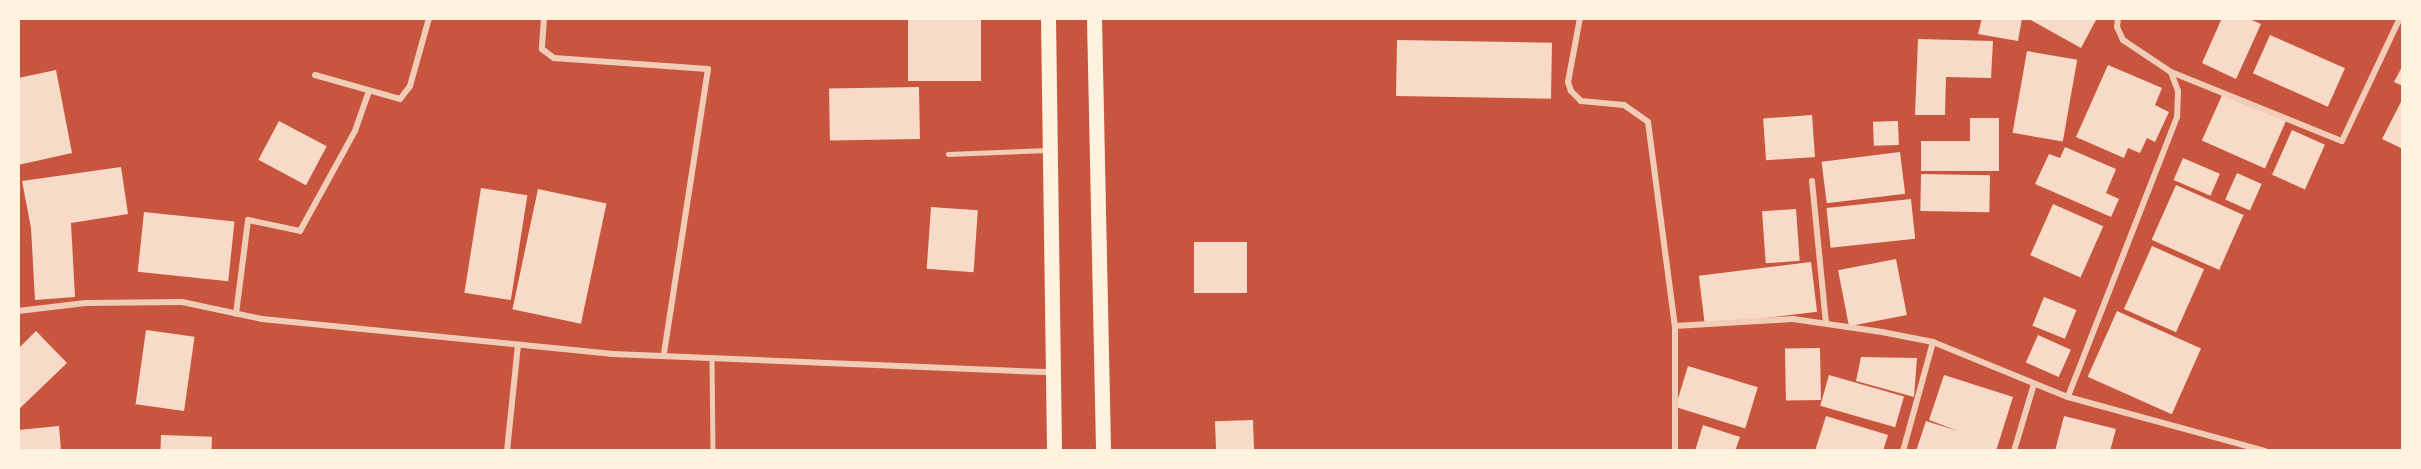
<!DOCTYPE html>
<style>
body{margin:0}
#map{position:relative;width:2421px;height:469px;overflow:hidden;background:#c8553d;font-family:Ubuntu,sans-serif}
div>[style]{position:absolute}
.building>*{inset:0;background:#f7dbc8;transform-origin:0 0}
.service>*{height:4.5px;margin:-2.25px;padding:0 2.25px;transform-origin:2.25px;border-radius:2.25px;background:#f1ccb7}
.minor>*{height:6px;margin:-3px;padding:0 3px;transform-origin:3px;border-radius:3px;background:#f1ccb7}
.primary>*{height:15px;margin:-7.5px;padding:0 7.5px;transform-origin:7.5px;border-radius:7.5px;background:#fff3e0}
span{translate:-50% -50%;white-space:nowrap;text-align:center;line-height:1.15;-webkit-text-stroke:6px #fff3e0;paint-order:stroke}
.frame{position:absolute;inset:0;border:20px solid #fff3e0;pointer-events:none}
</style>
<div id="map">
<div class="building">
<i style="left:908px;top:18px;width:73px;height:63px"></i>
<i style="clip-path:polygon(1982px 18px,2022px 18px,2018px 41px,1978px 34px)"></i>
<i style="clip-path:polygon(2027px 18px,2097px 18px,2081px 48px)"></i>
<i style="clip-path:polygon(2222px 18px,2247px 18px,2261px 24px,2236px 79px,2202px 63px)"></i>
<i style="left:2270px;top:35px;width:82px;height:42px;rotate:24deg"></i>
<i style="clip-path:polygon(1918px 39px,1993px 41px,1991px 78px,1946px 77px,1945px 115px,1915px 115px)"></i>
<i style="left:1397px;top:40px;width:155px;height:56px;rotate:1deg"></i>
<i style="left:2027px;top:51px;width:51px;height:83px;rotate:10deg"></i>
<i style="clip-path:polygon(2108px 65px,2162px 88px,2155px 105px,2169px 112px,2155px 142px,2147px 138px,2140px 153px,2128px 148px,2124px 158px,2076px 137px)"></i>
<i style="clip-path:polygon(2403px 65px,2403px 86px,2394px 82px)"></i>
<i style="clip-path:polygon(56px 70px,72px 153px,18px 165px,18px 78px)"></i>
<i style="left:919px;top:87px;width:52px;height:90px;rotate:89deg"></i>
<i style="left:2223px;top:93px;width:69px;height:52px;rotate:24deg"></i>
<i style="clip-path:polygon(2403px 98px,2403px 149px,2382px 139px)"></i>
<i style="left:1812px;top:115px;width:42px;height:49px;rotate:86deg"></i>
<i style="clip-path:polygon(1970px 118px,1999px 118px,1999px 171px,1921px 171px,1921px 141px,1970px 141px)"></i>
<i style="left:279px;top:121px;width:54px;height:44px;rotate:28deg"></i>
<i style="left:1898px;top:121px;width:24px;height:25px;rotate:88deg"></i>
<i style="left:2292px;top:130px;width:36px;height:49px;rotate:24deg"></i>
<i style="clip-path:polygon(2065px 147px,2116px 169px,2106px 193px,2119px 199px,2111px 217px,2035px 184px,2049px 154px,2060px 158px)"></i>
<i style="left:1900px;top:152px;width:42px;height:79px;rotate:83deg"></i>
<i style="left:2183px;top:158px;width:40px;height:24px;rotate:23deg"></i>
<i style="clip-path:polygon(121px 167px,128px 214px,71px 223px,75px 297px,35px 300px,31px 228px,22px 181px)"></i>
<i style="left:2237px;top:173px;width:27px;height:29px;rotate:24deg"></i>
<i style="left:1921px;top:174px;width:69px;height:37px;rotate:1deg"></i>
<i style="left:2176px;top:185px;width:74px;height:60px;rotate:24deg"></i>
<i style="left:481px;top:188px;width:47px;height:106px;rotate:9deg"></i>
<i style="left:538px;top:189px;width:70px;height:123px;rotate:12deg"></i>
<i style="left:1911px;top:199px;width:40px;height:85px;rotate:84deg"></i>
<i style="left:2053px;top:204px;width:55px;height:56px;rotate:24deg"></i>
<i style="left:931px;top:207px;width:47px;height:62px;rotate:4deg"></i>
<i style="left:1796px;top:209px;width:52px;height:34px;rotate:86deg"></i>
<i style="left:144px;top:212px;width:91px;height:60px;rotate:6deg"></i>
<i style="left:1194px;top:242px;width:53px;height:51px"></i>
<i style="left:2152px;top:246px;width:57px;height:69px;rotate:24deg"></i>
<i style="left:1896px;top:259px;width:57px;height:59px;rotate:79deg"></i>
<i style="left:1811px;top:262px;width:50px;height:113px;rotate:83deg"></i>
<i style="left:2044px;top:297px;width:35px;height:31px;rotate:22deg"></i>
<i style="left:2117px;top:311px;width:92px;height:72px;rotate:24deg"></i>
<i style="left:146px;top:330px;width:49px;height:75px;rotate:8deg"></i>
<i style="clip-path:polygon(36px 331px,67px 363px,18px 410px,18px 349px)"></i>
<i style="left:2038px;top:335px;width:36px;height:30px;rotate:24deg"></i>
<i style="left:1820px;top:348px;width:52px;height:35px;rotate:89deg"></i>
<i style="clip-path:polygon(1861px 357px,1917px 358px,1914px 397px,1856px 381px)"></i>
<i style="left:1688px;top:366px;width:73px;height:43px;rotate:17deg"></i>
<i style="left:1829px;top:375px;width:78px;height:32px;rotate:16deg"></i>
<i style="clip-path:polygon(1944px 375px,2013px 397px,1996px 451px,1916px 451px,1926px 421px,1958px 431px,1929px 420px)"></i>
<i style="clip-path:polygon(1826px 416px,1888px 435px,1883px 451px,1815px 451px)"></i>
<i style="clip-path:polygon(2064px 416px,2116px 429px,2110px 451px,2055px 451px)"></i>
<i style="left:1253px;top:420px;width:31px;height:38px;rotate:88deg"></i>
<i style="clip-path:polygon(1703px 425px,1740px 437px,1735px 451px,1695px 451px)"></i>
<i style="clip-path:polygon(59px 426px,61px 451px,18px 451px,18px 430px)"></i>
<i style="left:161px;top:435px;width:51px;height:16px;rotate:2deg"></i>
</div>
<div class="service">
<i style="left:948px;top:154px;width:100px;rotate:-2.3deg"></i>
<i style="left:712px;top:358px;width:93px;rotate:89.4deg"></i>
</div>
<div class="minor">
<i style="left:544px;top:18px;width:31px;rotate:94deg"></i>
<i style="left:542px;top:49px;width:15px;rotate:37deg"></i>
<i style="left:554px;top:58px;width:154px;rotate:4.1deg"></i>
<i style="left:708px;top:69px;width:287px;rotate:98.8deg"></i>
<i style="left:1580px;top:18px;width:65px;rotate:100.6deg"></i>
<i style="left:1568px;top:82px;width:9px;rotate:72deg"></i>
<i style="left:1571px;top:91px;width:14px;rotate:45deg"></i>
<i style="left:1581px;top:101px;width:43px;rotate:5.3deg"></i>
<i style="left:1624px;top:105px;width:29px;rotate:35deg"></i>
<i style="left:1648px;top:122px;width:206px;rotate:82.5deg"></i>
<i style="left:1675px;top:326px;width:125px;rotate:90deg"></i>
<i style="left:2118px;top:18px;width:9px;rotate:96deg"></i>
<i style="left:2117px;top:27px;width:14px;rotate:65deg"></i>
<i style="left:2123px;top:40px;width:58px;rotate:33.7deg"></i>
<i style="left:2171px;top:72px;width:20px;rotate:70deg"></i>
<i style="left:2178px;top:91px;width:26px;rotate:92deg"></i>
<i style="left:2177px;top:117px;width:300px;rotate:111.3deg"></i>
<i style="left:2068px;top:397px;width:204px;rotate:15.3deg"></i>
<i style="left:2171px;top:72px;width:184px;rotate:22deg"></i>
<i style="left:2342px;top:141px;width:136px;rotate:-64.8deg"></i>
<i style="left:315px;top:75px;width:88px;rotate:15.8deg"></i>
<i style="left:400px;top:99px;width:16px;rotate:-52deg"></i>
<i style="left:410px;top:86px;width:71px;rotate:-74.4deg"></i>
<i style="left:1812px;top:181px;width:143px;rotate:84.4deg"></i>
<i style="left:18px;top:311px;width:68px;rotate:-6.7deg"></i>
<i style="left:86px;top:303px;width:96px;rotate:-0.6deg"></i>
<i style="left:182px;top:302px;width:82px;rotate:12deg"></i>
<i style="left:262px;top:319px;width:353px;rotate:5.7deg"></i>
<i style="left:613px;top:354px;width:438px;rotate:2.4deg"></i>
<i style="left:236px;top:314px;width:95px;rotate:-82.7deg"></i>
<i style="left:248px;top:220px;width:53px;rotate:11.9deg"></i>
<i style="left:300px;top:231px;width:114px;rotate:-61.2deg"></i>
<i style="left:355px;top:131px;width:42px;rotate:-70.7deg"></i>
<i style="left:1675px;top:326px;width:118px;rotate:-3.4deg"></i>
<i style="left:1793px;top:319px;width:90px;rotate:8.3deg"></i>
<i style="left:1882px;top:332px;width:52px;rotate:11.1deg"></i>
<i style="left:1933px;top:342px;width:146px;rotate:22.2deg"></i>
<i style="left:507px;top:451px;width:107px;rotate:-84.1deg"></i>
<i style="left:1903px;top:451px;width:113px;rotate:-74.6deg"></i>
<i style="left:2014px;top:451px;width:70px;rotate:-73.4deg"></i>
</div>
<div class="primary">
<i style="left:1048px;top:18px;width:433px;rotate:89.2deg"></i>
<i style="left:1094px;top:18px;width:433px;rotate:88.8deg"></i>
</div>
<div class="frame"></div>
</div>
